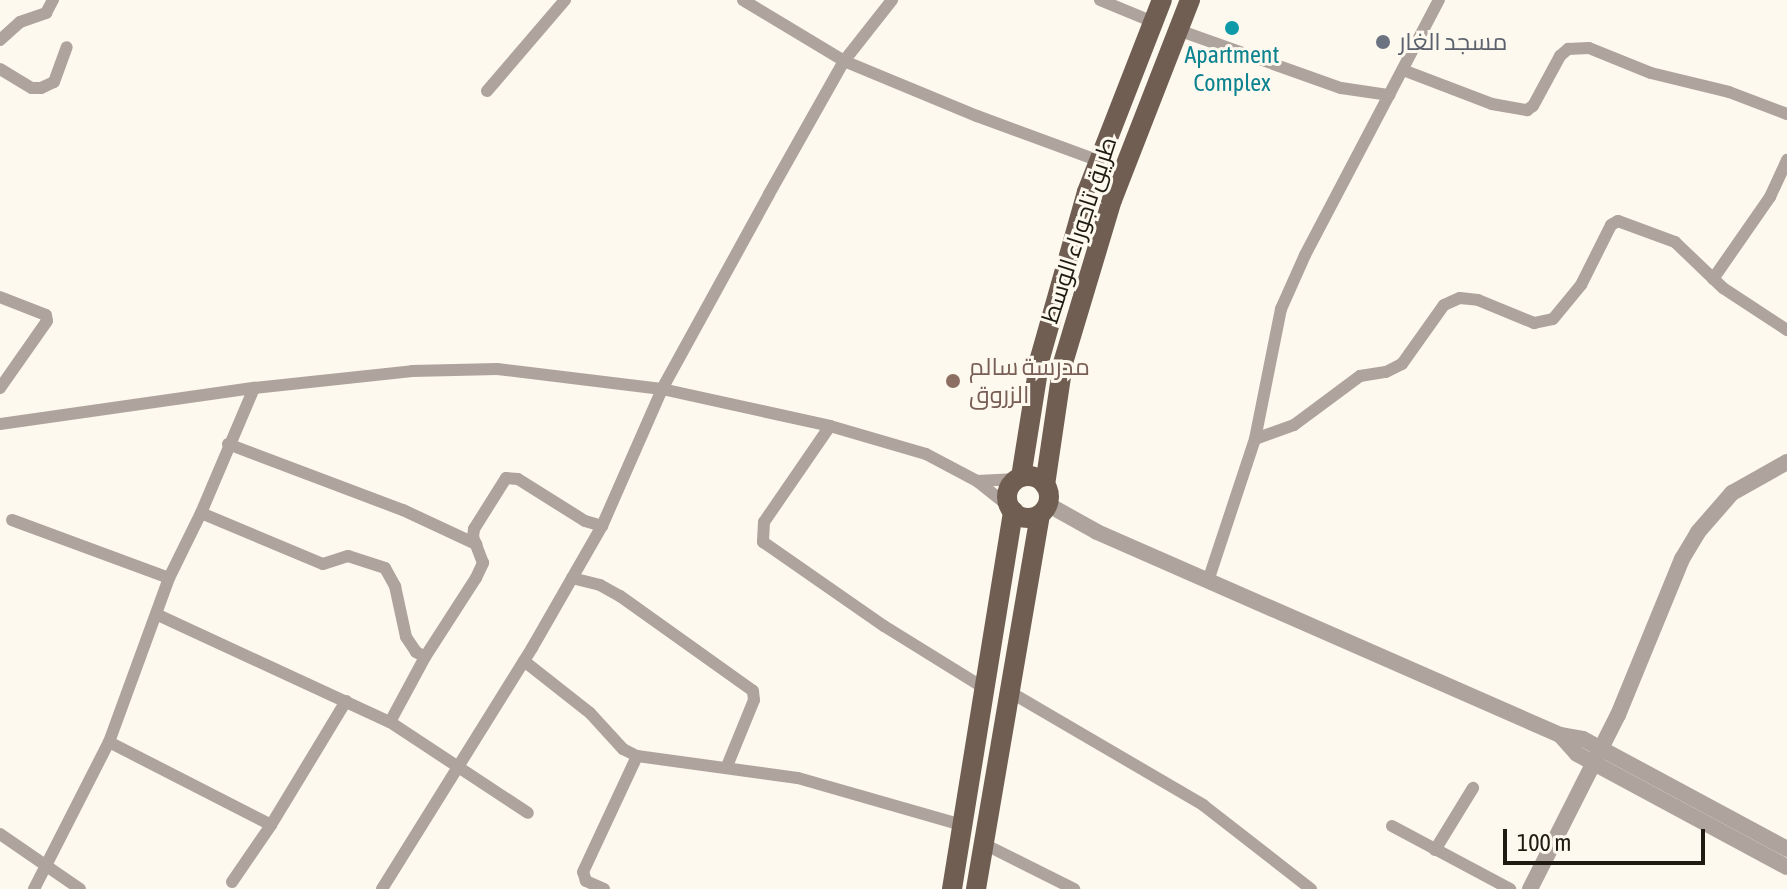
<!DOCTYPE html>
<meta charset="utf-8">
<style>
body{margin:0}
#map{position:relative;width:1787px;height:889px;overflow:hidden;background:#fdf9ef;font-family:"Asap Condensed",Cairo,sans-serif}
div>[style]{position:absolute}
.minor>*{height:12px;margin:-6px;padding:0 6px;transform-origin:6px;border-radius:6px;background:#afa49d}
.tertiary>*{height:16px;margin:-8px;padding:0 8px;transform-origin:8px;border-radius:8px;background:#afa49d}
.primary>*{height:20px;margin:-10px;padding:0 10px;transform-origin:10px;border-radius:10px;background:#705e52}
.primary>.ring{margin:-10px;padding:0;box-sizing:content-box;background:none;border:20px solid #705e52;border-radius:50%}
.dots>*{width:22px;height:22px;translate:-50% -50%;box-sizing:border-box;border:4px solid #fdf9ef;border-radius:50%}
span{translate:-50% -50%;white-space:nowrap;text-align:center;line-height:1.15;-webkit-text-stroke:6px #fdf9ef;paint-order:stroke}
.worship-label{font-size:24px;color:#5b616d}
.left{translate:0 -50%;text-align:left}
.culture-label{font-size:24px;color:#0d838f}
.street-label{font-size:24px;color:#1f1b12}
.education-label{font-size:24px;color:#785e54}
.scale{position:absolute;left:1503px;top:829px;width:202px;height:36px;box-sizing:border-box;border:4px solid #1f1b12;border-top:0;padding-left:10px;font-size:24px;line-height:28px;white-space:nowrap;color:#1f1b12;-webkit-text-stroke:6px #fdf9ef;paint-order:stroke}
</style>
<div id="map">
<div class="minor">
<i style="left:743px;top:0;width:118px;rotate:31.1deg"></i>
<i style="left:844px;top:61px;width:144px;rotate:22.5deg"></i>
<i style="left:977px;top:116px;width:130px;rotate:20.2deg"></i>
<i style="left:1100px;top:0;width:57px;rotate:22.5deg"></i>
<i style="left:1178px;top:30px;width:173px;rotate:19.6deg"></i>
<i style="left:1341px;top:88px;width:49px;rotate:8.3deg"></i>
<i style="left:0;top:40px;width:27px;rotate:-42deg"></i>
<i style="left:20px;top:22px;width:28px;rotate:-19deg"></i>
<i style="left:46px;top:13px;width:15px;rotate:-62deg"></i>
<i style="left:0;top:69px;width:37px;rotate:31deg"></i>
<i style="left:32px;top:88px;width:9px"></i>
<i style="left:41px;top:88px;width:14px;rotate:-25deg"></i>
<i style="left:54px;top:82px;width:37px;rotate:-70deg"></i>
<i style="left:1403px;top:70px;width:95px;rotate:20.9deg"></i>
<i style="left:1492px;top:104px;width:36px;rotate:10deg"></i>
<i style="left:1527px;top:110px;width:7px;rotate:-34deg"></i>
<i style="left:1533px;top:106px;width:57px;rotate:-61.6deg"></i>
<i style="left:1560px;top:56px;width:11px;rotate:-41deg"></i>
<i style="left:1568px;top:49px;width:21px;rotate:-3deg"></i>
<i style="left:1589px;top:48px;width:67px;rotate:22deg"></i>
<i style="left:1651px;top:73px;width:80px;rotate:13.7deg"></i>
<i style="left:1729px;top:92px;width:62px;rotate:20.8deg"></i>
<i style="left:487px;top:91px;width:120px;rotate:-49.4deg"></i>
<i style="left:1713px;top:279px;width:100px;rotate:-55.2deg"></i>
<i style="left:1770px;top:197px;width:41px;rotate:-65.3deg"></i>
<i style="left:0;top:297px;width:49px;rotate:21.4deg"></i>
<i style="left:46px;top:315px;width:6px;rotate:81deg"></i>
<i style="left:47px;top:321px;width:82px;rotate:125deg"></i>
<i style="left:0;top:424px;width:257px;rotate:-8.1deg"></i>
<i style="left:254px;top:388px;width:159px;rotate:-6.1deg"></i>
<i style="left:412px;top:371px;width:85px;rotate:-1.3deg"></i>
<i style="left:497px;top:369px;width:166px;rotate:6.9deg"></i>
<i style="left:662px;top:389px;width:172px;rotate:12.4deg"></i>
<i style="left:830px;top:426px;width:100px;rotate:16.3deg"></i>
<i style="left:926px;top:454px;width:58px;rotate:27.9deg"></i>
<i style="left:977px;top:481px;width:43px;rotate:38.5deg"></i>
<i style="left:830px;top:426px;width:116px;rotate:124.5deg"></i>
<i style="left:764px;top:522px;width:20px;rotate:93deg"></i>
<i style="left:763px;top:542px;width:147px;rotate:34.8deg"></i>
<i style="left:884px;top:626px;width:118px;rotate:31.8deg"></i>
<i style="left:1255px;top:439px;width:41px;rotate:-19.7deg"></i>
<i style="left:1294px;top:425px;width:82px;rotate:-36.6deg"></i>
<i style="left:1360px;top:376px;width:26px;rotate:-9deg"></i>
<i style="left:1386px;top:372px;width:18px;rotate:-27deg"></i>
<i style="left:1402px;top:364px;width:72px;rotate:-54.6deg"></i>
<i style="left:1444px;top:305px;width:17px;rotate:-24deg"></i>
<i style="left:1460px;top:298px;width:18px;rotate:6deg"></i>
<i style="left:1478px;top:300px;width:61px;rotate:22.3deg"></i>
<i style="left:1534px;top:323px;width:19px;rotate:-12deg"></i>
<i style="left:1553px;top:319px;width:44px;rotate:-50.5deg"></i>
<i style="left:1581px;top:285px;width:67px;rotate:-63.4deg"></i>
<i style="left:1611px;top:225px;width:8px;rotate:-30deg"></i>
<i style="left:1618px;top:221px;width:61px;rotate:20.2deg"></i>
<i style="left:1675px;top:242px;width:66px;rotate:43.8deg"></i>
<i style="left:1723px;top:288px;width:77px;rotate:33.3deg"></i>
<i style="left:228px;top:444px;width:187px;rotate:20.7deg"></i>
<i style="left:403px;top:510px;width:81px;rotate:25deg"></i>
<i style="left:977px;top:481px;width:40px;rotate:-2.9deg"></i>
<i style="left:201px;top:513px;width:132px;rotate:22.7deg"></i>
<i style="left:323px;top:564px;width:26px;rotate:-18deg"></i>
<i style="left:348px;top:556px;width:39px;rotate:18deg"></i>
<i style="left:385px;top:568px;width:21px;rotate:61deg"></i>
<i style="left:395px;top:586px;width:52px;rotate:77.8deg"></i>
<i style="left:406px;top:637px;width:18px;rotate:56deg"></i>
<i style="left:416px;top:652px;width:10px;rotate:29deg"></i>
<i style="left:12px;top:520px;width:167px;rotate:20.3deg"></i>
<i style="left:572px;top:578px;width:29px;rotate:14deg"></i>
<i style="left:600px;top:585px;width:23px;rotate:29deg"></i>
<i style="left:620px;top:596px;width:163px;rotate:35.5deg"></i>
<i style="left:753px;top:691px;width:9px;rotate:84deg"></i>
<i style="left:754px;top:700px;width:71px;rotate:112.2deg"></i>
<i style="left:1208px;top:581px;width:150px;rotate:-71.7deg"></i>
<i style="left:1255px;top:439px;width:133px;rotate:-78.7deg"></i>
<i style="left:1281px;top:309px;width:59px;rotate:-66deg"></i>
<i style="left:1305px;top:255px;width:288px;rotate:-62.3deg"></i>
<i style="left:158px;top:615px;width:255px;rotate:24.8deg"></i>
<i style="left:390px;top:722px;width:165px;rotate:33.4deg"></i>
<i style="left:524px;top:661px;width:84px;rotate:38.2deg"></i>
<i style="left:590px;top:713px;width:49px;rotate:47.5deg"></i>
<i style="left:623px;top:749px;width:16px;rotate:27deg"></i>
<i style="left:637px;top:756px;width:162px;rotate:7.8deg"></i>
<i style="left:798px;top:778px;width:171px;rotate:16deg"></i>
<i style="left:1010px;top:692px;width:224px;rotate:30.3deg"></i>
<i style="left:1203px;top:805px;width:137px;rotate:37.9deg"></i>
<i style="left:390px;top:722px;width:74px;rotate:-61.7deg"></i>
<i style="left:425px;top:657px;width:94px;rotate:-57.2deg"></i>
<i style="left:476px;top:578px;width:17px;rotate:-65deg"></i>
<i style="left:483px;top:563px;width:28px;rotate:-111deg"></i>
<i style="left:473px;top:537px;width:8px;rotate:-83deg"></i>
<i style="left:474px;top:529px;width:60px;rotate:-57.9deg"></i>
<i style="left:506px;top:478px;width:12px;rotate:5deg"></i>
<i style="left:518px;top:479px;width:79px;rotate:32.1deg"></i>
<i style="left:585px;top:521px;width:18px;rotate:16deg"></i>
<i style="left:602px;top:526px;width:150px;rotate:-66.3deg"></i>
<i style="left:662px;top:389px;width:222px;rotate:-61.2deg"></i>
<i style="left:769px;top:194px;width:153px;rotate:-60.6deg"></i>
<i style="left:844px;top:61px;width:78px;rotate:-51.8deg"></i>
<i style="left:109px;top:742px;width:182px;rotate:27.1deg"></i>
<i style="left:1392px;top:826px;width:134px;rotate:28.1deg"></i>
<i style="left:0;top:834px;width:97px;rotate:34.5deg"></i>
<i style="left:984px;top:844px;width:101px;rotate:26.6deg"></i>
<i style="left:1435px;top:850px;width:73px;rotate:-58.5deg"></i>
<i style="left:232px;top:882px;width:69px;rotate:-55.6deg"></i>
<i style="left:271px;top:825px;width:145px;rotate:-58.8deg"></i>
<i style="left:34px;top:889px;width:165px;rotate:-63deg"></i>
<i style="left:109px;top:742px;width:175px;rotate:-69.9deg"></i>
<i style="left:169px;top:578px;width:72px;rotate:-63.8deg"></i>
<i style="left:201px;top:513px;width:136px;rotate:-67deg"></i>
<i style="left:382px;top:889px;width:284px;rotate:-58.1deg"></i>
<i style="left:532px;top:648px;width:141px;rotate:-60.2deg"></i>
<i style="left:604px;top:889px;width:20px;rotate:-156deg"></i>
<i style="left:586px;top:881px;width:9px;rotate:-108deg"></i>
<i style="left:583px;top:872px;width:128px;rotate:-65deg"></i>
</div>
<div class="tertiary">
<i style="left:1047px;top:504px;width:57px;rotate:29.2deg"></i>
<i style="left:1097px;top:532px;width:506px;rotate:23.67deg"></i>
<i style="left:1560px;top:735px;width:23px;rotate:10deg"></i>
<i style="left:1583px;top:739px;width:232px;rotate:28.3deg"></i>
<i style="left:1560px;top:735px;width:25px;rotate:48deg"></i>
<i style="left:1577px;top:754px;width:238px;rotate:28.3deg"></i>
<i style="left:1530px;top:889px;width:195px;rotate:-63.2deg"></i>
<i style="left:1618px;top:715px;width:169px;rotate:-67.7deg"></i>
<i style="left:1682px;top:559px;width:31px;rotate:-59deg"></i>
<i style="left:1698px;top:532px;width:52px;rotate:-48.9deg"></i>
<i style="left:1732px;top:493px;width:63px;rotate:-29.4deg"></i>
</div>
<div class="primary">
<i class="ring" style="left:1007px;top:476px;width:22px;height:22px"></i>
<i style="left:1021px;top:477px;width:121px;rotate:-80.9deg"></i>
<i style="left:1040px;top:358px;width:173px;rotate:-74.2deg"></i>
<i style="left:1087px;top:192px;width:206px;rotate:-68.7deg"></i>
<i style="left:1045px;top:485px;width:123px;rotate:-81.6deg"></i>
<i style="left:1063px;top:363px;width:170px;rotate:-73.3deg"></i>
<i style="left:1112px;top:200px;width:215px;rotate:-68.7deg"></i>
<i style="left:952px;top:889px;width:383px;rotate:-80.8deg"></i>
<i style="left:976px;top:889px;width:380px;rotate:-80.3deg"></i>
</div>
<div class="dots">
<i style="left:1232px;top:28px;background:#0f9aa8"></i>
<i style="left:1383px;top:42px;background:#6b7280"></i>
<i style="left:953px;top:381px;background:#8d6e63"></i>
</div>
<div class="worship-label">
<span class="left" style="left:1399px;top:42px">مسجد الغار</span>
</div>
<div class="culture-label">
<span style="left:1232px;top:69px">Apartment<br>Complex</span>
</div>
<div class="street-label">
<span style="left:1079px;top:230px;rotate:-72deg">طريق تاجوراء الوسط</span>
</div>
<div class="education-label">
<span class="left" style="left:969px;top:381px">مدرسة سالم<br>الزروق</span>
</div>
<div class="scale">100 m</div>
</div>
